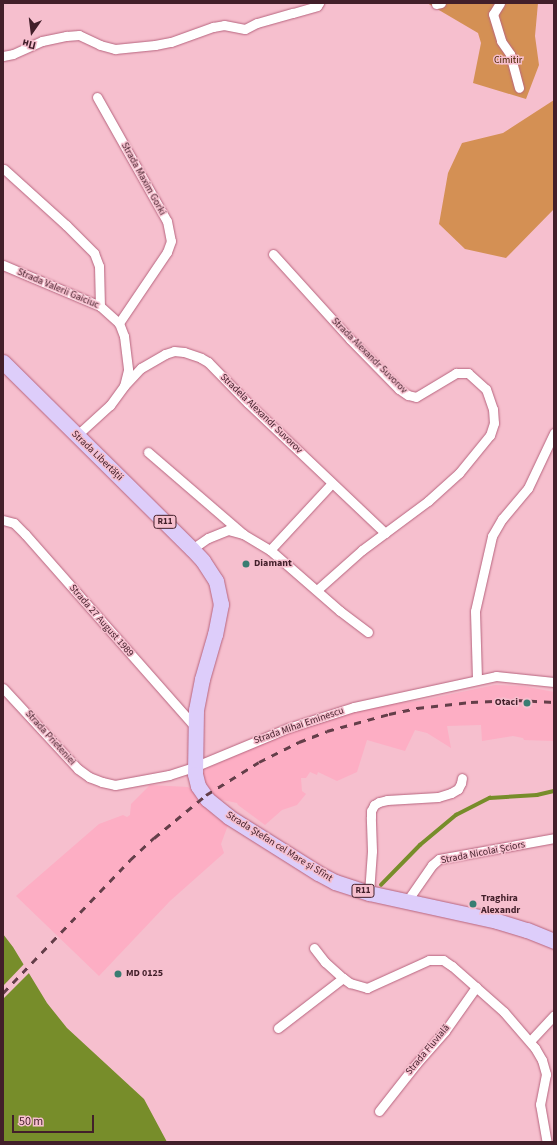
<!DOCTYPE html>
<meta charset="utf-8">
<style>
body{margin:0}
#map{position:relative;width:557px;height:1145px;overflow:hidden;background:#f6bfce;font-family:"Source Sans 3",sans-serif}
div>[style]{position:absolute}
.built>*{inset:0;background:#fdaec4}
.green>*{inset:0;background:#d49054}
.water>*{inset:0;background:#778d2a}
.pier>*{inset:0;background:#f6bfce}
.stream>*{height:3.5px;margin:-1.75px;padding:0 1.75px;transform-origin:1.75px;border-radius:1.75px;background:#778d2a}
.roads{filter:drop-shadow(0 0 1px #b7647e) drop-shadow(0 0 1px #b7647e)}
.minor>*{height:9px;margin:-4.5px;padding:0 4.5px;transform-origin:4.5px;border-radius:4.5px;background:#fff}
.primary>*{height:15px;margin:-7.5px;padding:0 7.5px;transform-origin:7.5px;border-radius:7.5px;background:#ddcdfa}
.rail>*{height:3px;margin-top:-1.5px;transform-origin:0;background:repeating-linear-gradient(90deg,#643e49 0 7px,transparent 0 14px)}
.dots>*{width:11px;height:11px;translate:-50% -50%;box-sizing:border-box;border:2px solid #f6bfce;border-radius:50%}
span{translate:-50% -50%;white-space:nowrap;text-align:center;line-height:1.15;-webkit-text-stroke:3px #f6bfce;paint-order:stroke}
.shield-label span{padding:1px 3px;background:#f6bfce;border:1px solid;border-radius:3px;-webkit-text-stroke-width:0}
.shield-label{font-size:9px;color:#421f2a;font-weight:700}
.park-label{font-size:10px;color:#4a2500}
.street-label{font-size:10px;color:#421f2a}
.poi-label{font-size:10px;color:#421f2a;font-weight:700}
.left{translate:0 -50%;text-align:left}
.right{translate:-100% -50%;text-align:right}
.frame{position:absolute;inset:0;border:4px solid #421f2a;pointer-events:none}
.north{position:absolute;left:12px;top:12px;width:40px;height:40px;-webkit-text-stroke:3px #f6bfce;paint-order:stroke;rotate:194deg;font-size:11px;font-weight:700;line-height:16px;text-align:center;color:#421f2a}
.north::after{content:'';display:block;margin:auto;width:14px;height:18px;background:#421f2a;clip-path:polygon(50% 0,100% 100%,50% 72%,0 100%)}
.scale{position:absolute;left:12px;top:1115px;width:82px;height:18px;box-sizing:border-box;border:2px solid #421f2a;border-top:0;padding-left:5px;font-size:12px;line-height:14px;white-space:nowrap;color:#421f2a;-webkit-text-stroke:3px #f6bfce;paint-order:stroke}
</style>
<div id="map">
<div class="built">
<i style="clip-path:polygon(495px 685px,523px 686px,554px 692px,554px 741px,524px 740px,523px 738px,513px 736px,482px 741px,481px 725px,447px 726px,451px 748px,427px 733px,415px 730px,405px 751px,367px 740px,357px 772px,337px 781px,318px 772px,317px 775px,310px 772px,306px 778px,301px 778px,302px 791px,306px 794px,297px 805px,282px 810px,265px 825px,238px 805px,237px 803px,218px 799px,213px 795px,205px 782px,203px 773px,205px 769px,309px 724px,367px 707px,418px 701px)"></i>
<i style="clip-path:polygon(150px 785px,188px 787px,200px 796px,215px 817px,228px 825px,221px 844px,224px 853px,170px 901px,99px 976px,16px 896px,99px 824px,123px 815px,127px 817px,130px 815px,131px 804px)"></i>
</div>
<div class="green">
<i style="clip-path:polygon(427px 3px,538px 3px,535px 36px,539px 65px,526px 99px,473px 83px,481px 43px,478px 33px)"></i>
<i style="clip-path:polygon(554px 100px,554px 209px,506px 258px,465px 249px,439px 224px,448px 173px,462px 143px,503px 133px)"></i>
</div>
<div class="water">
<i style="clip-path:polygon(3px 934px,13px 947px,47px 1003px,67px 1028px,144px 1099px,167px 1142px,3px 1142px)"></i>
</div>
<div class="pier">
<i style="clip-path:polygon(25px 963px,30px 972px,3px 999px,3px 986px)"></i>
</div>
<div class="stream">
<i style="left:381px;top:885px;width:56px;rotate:-45.7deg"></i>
<i style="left:420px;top:845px;width:47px;rotate:-39.8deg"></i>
<i style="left:456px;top:815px;width:38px;rotate:-27deg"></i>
<i style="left:490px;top:798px;width:47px;rotate:-3.7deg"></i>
<i style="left:537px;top:795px;width:17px;rotate:-13deg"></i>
</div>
<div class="roads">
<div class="minor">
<i style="left:500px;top:3px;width:13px;rotate:122deg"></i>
<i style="left:493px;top:14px;width:28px;rotate:73deg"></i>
<i style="left:501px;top:41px;width:16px;rotate:55deg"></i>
<i style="left:510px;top:54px;width:35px;rotate:75deg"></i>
<i style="left:436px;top:4px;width:5px;rotate:-11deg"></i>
<i style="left:3px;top:56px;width:10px;rotate:-11deg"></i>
<i style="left:13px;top:54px;width:32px;rotate:-24deg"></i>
<i style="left:42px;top:41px;width:25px;rotate:-12deg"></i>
<i style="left:66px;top:36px;width:13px;rotate:-4deg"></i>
<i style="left:79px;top:35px;width:23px;rotate:25deg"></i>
<i style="left:100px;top:45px;width:16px;rotate:15deg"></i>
<i style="left:115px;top:49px;width:40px;rotate:-5.7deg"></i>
<i style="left:155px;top:45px;width:16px;rotate:-11deg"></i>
<i style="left:171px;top:42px;width:45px;rotate:-19.7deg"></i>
<i style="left:213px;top:27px;width:11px;rotate:-10deg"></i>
<i style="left:224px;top:25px;width:21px;rotate:11deg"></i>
<i style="left:245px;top:29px;width:13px;rotate:-27deg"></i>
<i style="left:257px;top:23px;width:37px;rotate:-16deg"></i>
<i style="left:293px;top:13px;width:25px;rotate:-16deg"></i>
<i style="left:317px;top:6px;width:4px;rotate:-56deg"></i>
<i style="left:97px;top:97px;width:142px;rotate:60.6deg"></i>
<i style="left:167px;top:221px;width:20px;rotate:79deg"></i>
<i style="left:171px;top:241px;width:12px;rotate:110deg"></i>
<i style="left:167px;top:252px;width:86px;rotate:124.1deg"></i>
<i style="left:4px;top:169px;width:84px;rotate:42.1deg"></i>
<i style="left:66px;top:225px;width:40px;rotate:45deg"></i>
<i style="left:94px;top:253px;width:14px;rotate:69deg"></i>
<i style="left:99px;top:266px;width:40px;rotate:88.6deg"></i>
<i style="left:273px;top:254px;width:115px;rotate:47.8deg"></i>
<i style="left:350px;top:339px;width:70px;rotate:45.6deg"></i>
<i style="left:399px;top:389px;width:11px;rotate:34deg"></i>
<i style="left:408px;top:395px;width:8px;rotate:14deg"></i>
<i style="left:416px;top:397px;width:47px;rotate:-31deg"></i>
<i style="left:456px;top:373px;width:12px"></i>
<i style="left:468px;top:373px;width:24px;rotate:42deg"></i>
<i style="left:486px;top:389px;width:21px;rotate:71deg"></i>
<i style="left:493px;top:409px;width:14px;rotate:86deg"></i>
<i style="left:494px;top:423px;width:13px;rotate:108deg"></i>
<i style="left:490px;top:435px;width:49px;rotate:129.2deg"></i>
<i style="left:459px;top:473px;width:42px;rotate:137.9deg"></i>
<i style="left:428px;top:501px;width:82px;rotate:143.4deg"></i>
<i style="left:362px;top:550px;width:60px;rotate:138.4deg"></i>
<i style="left:3px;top:265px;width:105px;rotate:22.9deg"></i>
<i style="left:100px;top:306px;width:25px;rotate:42deg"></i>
<i style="left:119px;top:323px;width:14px;rotate:69deg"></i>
<i style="left:124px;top:336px;width:34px;rotate:83deg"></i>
<i style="left:128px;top:370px;width:16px;rotate:104deg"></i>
<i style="left:124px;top:386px;width:24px;rotate:126deg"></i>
<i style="left:110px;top:405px;width:46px;rotate:137.6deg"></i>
<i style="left:124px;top:386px;width:25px;rotate:-47deg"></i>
<i style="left:141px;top:368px;width:28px;rotate:-30deg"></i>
<i style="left:165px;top:354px;width:9px;rotate:-18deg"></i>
<i style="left:174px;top:351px;width:10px;rotate:6deg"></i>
<i style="left:184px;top:352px;width:18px;rotate:19deg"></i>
<i style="left:201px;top:358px;width:8px;rotate:30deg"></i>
<i style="left:208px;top:362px;width:57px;rotate:45.7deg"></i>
<i style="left:248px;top:403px;width:189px;rotate:43.5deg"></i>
<i style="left:148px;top:452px;width:124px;rotate:40.8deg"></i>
<i style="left:3px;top:520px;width:11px;rotate:15deg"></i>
<i style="left:14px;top:523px;width:16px;rotate:45deg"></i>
<i style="left:25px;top:534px;width:259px;rotate:48.6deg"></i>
<i style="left:192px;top:549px;width:19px;rotate:-35deg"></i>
<i style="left:208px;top:538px;width:22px;rotate:-22deg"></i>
<i style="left:228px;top:530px;width:16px;rotate:15deg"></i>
<i style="left:243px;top:534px;width:31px;rotate:31deg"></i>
<i style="left:270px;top:550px;width:93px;rotate:41.1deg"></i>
<i style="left:340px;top:611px;width:35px;rotate:37deg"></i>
<i style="left:270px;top:550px;width:91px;rotate:-47.2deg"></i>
<i style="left:477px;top:679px;width:68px;rotate:-91.7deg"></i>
<i style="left:475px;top:611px;width:77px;rotate:-77.2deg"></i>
<i style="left:492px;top:536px;width:20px;rotate:-60deg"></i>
<i style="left:502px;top:519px;width:40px;rotate:-50deg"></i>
<i style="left:528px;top:488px;width:61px;rotate:-64.7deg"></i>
<i style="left:3px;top:688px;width:110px;rotate:47.2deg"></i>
<i style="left:78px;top:769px;width:14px;rotate:36deg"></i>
<i style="left:89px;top:777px;width:14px;rotate:21deg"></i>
<i style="left:102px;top:782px;width:13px;rotate:13deg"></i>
<i style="left:115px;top:785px;width:55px;rotate:-10.5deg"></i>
<i style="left:169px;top:775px;width:26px;rotate:-18deg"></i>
<i style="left:194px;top:767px;width:102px;rotate:-22.5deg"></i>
<i style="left:288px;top:728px;width:69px;rotate:-17.7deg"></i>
<i style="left:354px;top:707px;width:145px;rotate:-12.3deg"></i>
<i style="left:496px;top:676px;width:58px;rotate:5.9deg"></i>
<i style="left:369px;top:893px;width:42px;rotate:-85.9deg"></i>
<i style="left:372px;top:851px;width:34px;rotate:-92deg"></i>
<i style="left:371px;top:817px;width:6px;rotate:-90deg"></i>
<i style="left:371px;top:811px;width:7px;rotate:-63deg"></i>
<i style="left:374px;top:805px;width:6px;rotate:-31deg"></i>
<i style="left:379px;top:802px;width:8px;rotate:-14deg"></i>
<i style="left:387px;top:800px;width:51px;rotate:-3.4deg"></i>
<i style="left:438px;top:797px;width:14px;rotate:-17deg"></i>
<i style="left:451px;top:793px;width:8px;rotate:-30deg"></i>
<i style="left:458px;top:789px;width:7px;rotate:-63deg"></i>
<i style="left:461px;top:783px;width:5px;rotate:-79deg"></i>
<i style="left:407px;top:901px;width:44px;rotate:-55.2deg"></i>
<i style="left:432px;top:865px;width:9px;rotate:-41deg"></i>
<i style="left:439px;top:859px;width:117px;rotate:-10.3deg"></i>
<i style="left:314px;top:948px;width:18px;rotate:52deg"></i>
<i style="left:325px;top:962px;width:24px;rotate:42deg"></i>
<i style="left:343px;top:978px;width:9px;rotate:36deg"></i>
<i style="left:350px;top:983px;width:18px;rotate:16deg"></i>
<i style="left:367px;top:988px;width:68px;rotate:-24.3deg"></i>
<i style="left:429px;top:960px;width:14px"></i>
<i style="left:443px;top:960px;width:11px;rotate:34deg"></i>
<i style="left:452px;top:966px;width:69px;rotate:41.5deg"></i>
<i style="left:504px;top:1012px;width:48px;rotate:49.3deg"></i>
<i style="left:535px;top:1048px;width:14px;rotate:60deg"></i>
<i style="left:542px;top:1060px;width:15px;rotate:74deg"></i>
<i style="left:546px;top:1074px;width:31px;rotate:101deg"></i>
<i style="left:540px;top:1104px;width:39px;rotate:80deg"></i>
<i style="left:278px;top:1028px;width:82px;rotate:-37.6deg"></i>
<i style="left:531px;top:1040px;width:34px;rotate:-47deg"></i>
<i style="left:379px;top:1111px;width:60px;rotate:-51.8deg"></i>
<i style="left:416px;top:1064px;width:44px;rotate:-48.7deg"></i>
<i style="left:445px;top:1031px;width:54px;rotate:-54.8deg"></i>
</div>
<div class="primary">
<i style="left:3px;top:362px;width:266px;rotate:44.7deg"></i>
<i style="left:192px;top:549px;width:16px;rotate:47deg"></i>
<i style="left:203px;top:561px;width:24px;rotate:57deg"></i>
<i style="left:216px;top:581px;width:24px;rotate:78deg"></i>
<i style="left:221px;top:604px;width:31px;rotate:101deg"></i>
<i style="left:215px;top:634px;width:47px;rotate:106.1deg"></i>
<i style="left:202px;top:679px;width:32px;rotate:101deg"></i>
<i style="left:196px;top:710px;width:64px;rotate:90.9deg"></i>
<i style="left:195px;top:774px;width:12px;rotate:76deg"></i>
<i style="left:198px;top:786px;width:16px;rotate:55deg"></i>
<i style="left:207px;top:799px;width:28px;rotate:39deg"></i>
<i style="left:229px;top:817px;width:105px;rotate:32.2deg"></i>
<i style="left:318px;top:873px;width:19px;rotate:28deg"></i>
<i style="left:335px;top:882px;width:36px;rotate:18deg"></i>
<i style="left:369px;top:893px;width:131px;rotate:12.3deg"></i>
<i style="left:497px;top:921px;width:31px;rotate:17deg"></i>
<i style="left:527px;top:930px;width:29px;rotate:22deg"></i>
</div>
</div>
<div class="rail">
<i style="left:3px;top:993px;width:184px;rotate:-46.3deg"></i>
<i style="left:130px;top:860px;width:33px;rotate:-43deg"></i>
<i style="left:154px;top:838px;width:67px;rotate:-39.6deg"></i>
<i style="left:206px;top:795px;width:62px;rotate:-31.9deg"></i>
<i style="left:259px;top:762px;width:45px;rotate:-26.6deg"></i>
<i style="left:299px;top:742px;width:30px;rotate:-21deg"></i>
<i style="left:327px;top:731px;width:64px;rotate:-15.3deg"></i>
<i style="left:389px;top:714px;width:29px;rotate:-12deg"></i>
<i style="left:417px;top:708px;width:54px;rotate:-6.3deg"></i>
<i style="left:471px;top:702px;width:45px;rotate:-2.5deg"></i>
<i style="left:516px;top:700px;width:38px;rotate:3deg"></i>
</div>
<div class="dots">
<i style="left:246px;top:564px;background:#397d72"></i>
<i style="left:527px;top:703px;background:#397d72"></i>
<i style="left:473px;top:904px;background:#397d72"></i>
<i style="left:118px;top:974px;background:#397d72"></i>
</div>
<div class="shield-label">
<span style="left:165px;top:522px">R11</span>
<span style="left:363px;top:891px">R11</span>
</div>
<div class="park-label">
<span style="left:508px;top:61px">Cimitir</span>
</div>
<div class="street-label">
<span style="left:143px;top:179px;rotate:61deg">Strada Maxim Gorki</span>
<span style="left:58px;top:289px;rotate:23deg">Strada Valerii Gaiciuc</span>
<span style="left:369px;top:356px;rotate:45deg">Strada Alexandr Suvorov</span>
<span style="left:261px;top:414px;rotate:44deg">Stradela Alexandr Suvorov</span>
<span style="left:97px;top:456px;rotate:44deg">Strada Libertății</span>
<span style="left:101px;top:621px;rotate:49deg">Strada 27 August 1989</span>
<span style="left:299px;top:726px;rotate:-19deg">Strada Mihai Eminescu</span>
<span style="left:50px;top:738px;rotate:48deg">Strada Prieteniei</span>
<span style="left:279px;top:847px;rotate:32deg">Strada Ştefan cel Mare şi Sfînt</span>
<span style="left:483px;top:853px;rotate:-11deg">Strada Nicolai Șciors</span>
<span style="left:428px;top:1050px;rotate:-50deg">Strada Fluvială</span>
</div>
<div class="poi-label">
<span class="left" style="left:254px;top:564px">Diamant</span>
<span class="right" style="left:518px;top:703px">Otaci</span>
<span class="left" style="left:481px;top:904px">Traghira<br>Alexandr</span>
<span class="left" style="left:126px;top:974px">MD 0125</span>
</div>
<div class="frame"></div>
<div class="north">Пн</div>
<div class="scale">50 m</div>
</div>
